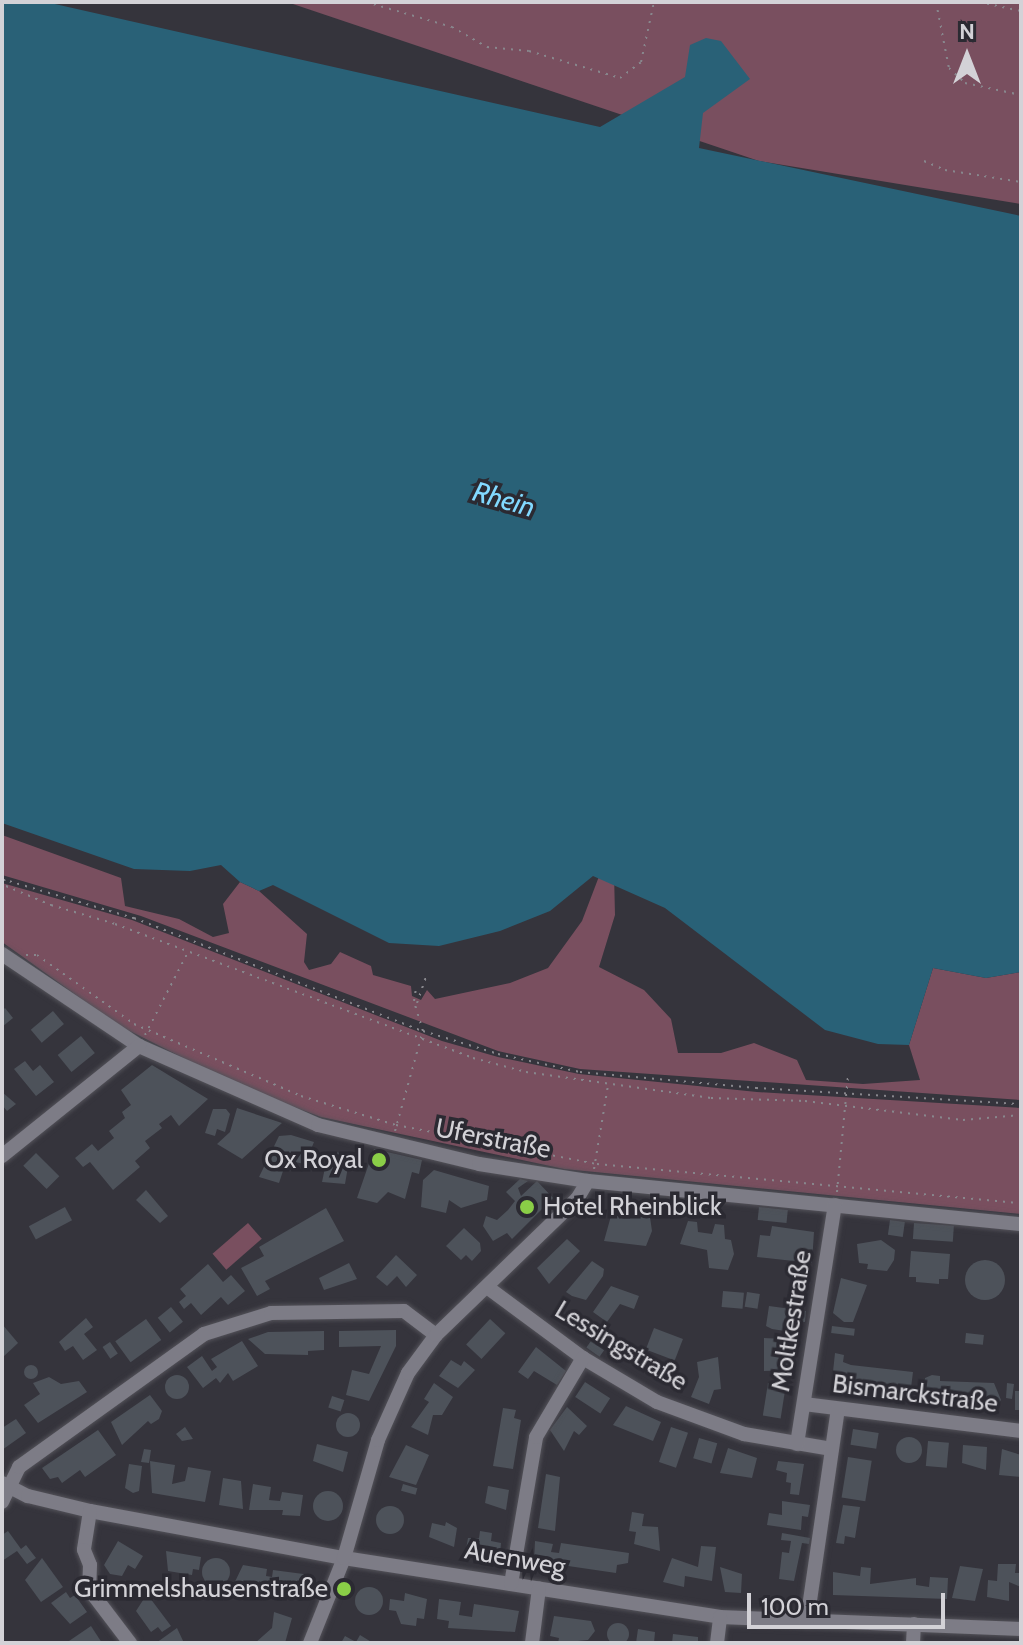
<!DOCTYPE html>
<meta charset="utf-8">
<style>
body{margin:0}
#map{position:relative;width:1023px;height:1645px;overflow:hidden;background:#35343c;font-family:Cabin,sans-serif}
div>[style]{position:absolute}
.green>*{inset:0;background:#794f5f;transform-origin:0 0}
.water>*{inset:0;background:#296177}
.building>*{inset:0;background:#4d525a;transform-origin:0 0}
.round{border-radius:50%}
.path>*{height:2px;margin-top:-1px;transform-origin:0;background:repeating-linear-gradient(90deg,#88878d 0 2px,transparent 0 8px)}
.roads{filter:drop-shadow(0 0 2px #535259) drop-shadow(0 0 2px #535259)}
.street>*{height:14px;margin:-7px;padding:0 7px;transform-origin:7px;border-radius:7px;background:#7d7c86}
.dots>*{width:22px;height:22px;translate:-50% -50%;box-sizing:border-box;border:4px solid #2b2a32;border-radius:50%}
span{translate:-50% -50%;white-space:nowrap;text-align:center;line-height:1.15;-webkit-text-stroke:7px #2b2a32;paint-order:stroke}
.street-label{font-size:26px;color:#d3d2d7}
.poi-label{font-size:26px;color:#d3d2d7}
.right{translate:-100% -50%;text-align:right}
.left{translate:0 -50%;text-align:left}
.water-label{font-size:28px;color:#82d9ff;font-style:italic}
.frame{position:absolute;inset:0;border:4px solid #d3d2d7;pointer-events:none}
.north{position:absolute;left:927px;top:16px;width:80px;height:80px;-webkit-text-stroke:6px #2b2a32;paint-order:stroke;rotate:0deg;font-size:22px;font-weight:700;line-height:32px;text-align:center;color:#d3d2d7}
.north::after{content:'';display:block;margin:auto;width:28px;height:36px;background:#d3d2d7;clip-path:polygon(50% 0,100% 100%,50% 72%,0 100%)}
.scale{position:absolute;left:747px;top:1593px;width:198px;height:36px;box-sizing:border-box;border:4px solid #d3d2d7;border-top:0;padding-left:10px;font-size:24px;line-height:28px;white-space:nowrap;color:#d3d2d7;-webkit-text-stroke:6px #2b2a32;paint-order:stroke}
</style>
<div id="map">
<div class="green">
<i style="clip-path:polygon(287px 2px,1021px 2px,1021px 204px,759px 161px)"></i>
<i style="clip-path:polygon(2px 835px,121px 878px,125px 906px,179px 919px,213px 937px,229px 933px,223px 904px,240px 882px,259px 891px,307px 934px,304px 962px,309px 970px,331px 964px,340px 952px,371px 966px,373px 975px,411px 986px,412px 996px,421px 1000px,427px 990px,435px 999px,510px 983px,548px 968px,582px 921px,606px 858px,614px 873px,615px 915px,599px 967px,644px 990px,671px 1019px,678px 1053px,721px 1053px,754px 1043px,797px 1060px,806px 1080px,863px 1084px,920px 1080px,909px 1045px,933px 968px,986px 978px,1021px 972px,1021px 1100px,580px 1069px,498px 1051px,141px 916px,2px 875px)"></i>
<i style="clip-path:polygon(2px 883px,132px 920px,442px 1041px,498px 1057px,579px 1074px,757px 1092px,1021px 1108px,1021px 1214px,564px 1169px,321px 1117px,239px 1086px,118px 1025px,2px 942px)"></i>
<i style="left:248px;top:1223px;width:21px;height:47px;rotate:49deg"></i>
</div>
<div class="water">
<i style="clip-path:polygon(2px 2px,46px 2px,600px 127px,685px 77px,690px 45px,706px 38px,721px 41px,750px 79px,703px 113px,699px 148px,1021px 216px,1021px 972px,986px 978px,933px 968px,909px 1045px,878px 1044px,825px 1030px,665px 908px,593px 876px,550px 911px,500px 931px,439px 946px,389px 943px,273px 885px,259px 891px,240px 882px,221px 865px,190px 871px,134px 869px,2px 823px)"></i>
</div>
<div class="building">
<i style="clip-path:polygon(5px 1008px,13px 1018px,2px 1027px,2px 1011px)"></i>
<i style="left:53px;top:1011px;width:17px;height:29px;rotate:50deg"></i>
<i style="left:81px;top:1036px;width:22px;height:30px;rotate:51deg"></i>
<i style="clip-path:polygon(25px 1061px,33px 1071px,40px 1065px,54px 1082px,36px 1096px,14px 1069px)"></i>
<i style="clip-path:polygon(152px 1065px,208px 1099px,179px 1126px,171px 1115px,159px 1124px,162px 1128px,145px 1141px,150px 1148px,135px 1161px,140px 1167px,113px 1190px,90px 1162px,83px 1167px,75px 1158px,92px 1144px,98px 1151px,114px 1138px,109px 1131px,125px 1118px,122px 1112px,131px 1105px,121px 1090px)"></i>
<i style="clip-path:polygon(2px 1092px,16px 1104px,7px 1111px,2px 1105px)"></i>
<i style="clip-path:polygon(237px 1108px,282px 1123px,242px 1159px,217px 1144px,230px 1132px)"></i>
<i style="clip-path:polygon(213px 1109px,226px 1109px,230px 1114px,225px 1132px,217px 1129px,215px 1136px,205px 1133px)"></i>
<i style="clip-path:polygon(291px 1135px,314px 1142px,305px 1164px,295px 1162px,293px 1171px,284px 1168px,279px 1183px,259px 1177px,279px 1136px)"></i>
<i style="clip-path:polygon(374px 1149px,422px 1160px,419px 1174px,412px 1172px,405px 1199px,388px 1192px,377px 1203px,357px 1198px)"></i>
<i style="clip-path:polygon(335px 1152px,350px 1155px,345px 1184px,322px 1182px,326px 1163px,331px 1164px)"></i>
<i style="left:36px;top:1153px;width:33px;height:18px;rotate:45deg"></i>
<i style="clip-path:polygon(434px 1170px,489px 1186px,487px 1200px,461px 1208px,449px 1200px,446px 1213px,421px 1207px,423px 1180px)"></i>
<i style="clip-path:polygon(520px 1179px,528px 1181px,518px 1188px,521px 1196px,537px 1181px,553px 1198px,512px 1239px,507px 1233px,493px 1241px,483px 1226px,486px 1216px,497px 1220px,508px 1210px,515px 1201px,506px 1192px)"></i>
<i style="clip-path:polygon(146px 1190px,168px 1216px,160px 1223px,136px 1200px)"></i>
<i style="clip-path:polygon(614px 1205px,621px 1211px,649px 1210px,652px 1231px,646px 1246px,604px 1241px)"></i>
<i style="left:65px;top:1207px;width:15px;height:41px;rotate:62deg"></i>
<i style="left:759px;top:1207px;width:29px;height:13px;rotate:6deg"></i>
<i style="clip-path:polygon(326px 1208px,344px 1241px,265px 1281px,270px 1289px,257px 1296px,241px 1268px,264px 1256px,259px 1247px)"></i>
<i style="left:890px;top:1220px;width:15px;height:15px;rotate:8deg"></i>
<i style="clip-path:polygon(688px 1221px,697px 1222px,698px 1232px,712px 1234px,715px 1224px,724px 1225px,725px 1239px,731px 1240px,734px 1254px,728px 1270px,709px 1268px,707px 1250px,680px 1244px)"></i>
<i style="left:914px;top:1223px;width:40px;height:16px;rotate:4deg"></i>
<i style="clip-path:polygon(772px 1226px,814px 1232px,812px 1263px,757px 1257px,760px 1235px,770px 1236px)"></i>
<i style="clip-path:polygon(464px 1228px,480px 1243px,481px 1251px,472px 1261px,466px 1255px,461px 1260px,446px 1246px)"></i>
<i style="clip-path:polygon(567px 1239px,580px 1251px,549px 1284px,537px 1268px)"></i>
<i style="clip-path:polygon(881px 1240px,895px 1250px,894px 1260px,887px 1271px,867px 1269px,868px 1264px,859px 1263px,857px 1244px)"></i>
<i style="clip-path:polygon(911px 1251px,950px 1254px,948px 1279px,939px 1279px,939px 1284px,916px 1282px,916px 1277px,909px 1277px)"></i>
<i style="clip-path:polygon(396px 1255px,417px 1275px,406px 1287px,397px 1276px,387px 1286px,376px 1277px)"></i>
<i class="round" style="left:965px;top:1260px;width:40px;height:40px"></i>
<i style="clip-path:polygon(592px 1261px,604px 1269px,603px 1276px,586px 1300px,572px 1296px,566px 1292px)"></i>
<i style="clip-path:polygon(349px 1263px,357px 1279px,324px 1290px,319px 1278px)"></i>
<i style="clip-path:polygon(208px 1264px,223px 1282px,231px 1275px,245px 1291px,228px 1305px,221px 1297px,201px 1315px,191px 1303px,184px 1309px,179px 1302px,186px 1296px,180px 1289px)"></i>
<i style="clip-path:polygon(841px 1278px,867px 1285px,853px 1322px,844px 1322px,833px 1313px)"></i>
<i style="clip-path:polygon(611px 1286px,639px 1296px,634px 1309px,620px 1304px,607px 1322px,593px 1312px)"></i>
<i style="left:723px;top:1291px;width:21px;height:16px;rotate:5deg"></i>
<i style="left:747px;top:1292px;width:13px;height:15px;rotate:9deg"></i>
<i style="clip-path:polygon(769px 1306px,806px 1311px,805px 1322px,796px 1321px,785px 1331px,772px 1329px,766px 1326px)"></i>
<i style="left:171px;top:1307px;width:19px;height:17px;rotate:51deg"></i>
<i style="clip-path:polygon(86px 1318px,93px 1327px,84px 1334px,97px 1350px,83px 1360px,73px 1346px,65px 1351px,59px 1342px)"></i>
<i style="left:146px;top:1319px;width:26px;height:38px;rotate:54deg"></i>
<i style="left:490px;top:1319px;width:21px;height:35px;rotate:43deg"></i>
<i style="clip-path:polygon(2px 1324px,18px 1343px,2px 1358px)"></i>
<i style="left:832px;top:1326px;width:23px;height:7px;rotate:7deg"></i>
<i style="left:654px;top:1328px;width:31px;height:23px;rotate:21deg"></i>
<i style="clip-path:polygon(396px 1330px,396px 1346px,369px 1401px,346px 1395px,352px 1370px,369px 1374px,381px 1346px,339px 1347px,339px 1331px)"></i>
<i style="clip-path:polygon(324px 1331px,324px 1350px,308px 1351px,308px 1355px,265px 1354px,248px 1339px,268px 1332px)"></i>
<i style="left:966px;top:1333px;width:18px;height:10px;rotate:6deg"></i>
<i style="clip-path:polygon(764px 1338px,783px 1339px,784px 1347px,796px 1349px,793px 1370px,764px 1371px)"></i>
<i style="clip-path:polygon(242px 1341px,258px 1366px,233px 1381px,228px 1373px,220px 1383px,216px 1378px,203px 1388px,187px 1367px,202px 1356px,212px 1371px,217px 1367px,211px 1359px)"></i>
<i style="left:591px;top:1341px;width:16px;height:8px;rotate:35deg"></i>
<i style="left:110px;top:1342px;width:14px;height:9px;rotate:56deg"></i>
<i style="clip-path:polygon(536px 1347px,566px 1371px,557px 1385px,534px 1371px,528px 1379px,518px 1372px)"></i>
<i style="clip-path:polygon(835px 1353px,844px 1355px,843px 1362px,851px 1365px,913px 1372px,910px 1396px,857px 1390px,848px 1388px,849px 1382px,832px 1381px)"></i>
<i style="clip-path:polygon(718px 1357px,721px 1389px,714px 1390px,709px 1404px,691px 1397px,699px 1377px,697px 1362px)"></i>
<i style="clip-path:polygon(451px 1360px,461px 1366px,464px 1361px,475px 1370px,458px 1388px,439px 1376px)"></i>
<i class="round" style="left:24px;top:1365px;width:14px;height:14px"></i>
<i style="clip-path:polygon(932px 1375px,940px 1376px,940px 1381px,994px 1383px,1001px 1400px,997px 1406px,980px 1407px,923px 1397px,925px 1378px)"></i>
<i class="round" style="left:165px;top:1375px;width:24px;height:24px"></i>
<i style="clip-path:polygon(49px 1377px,61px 1384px,79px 1381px,87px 1392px,38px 1423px,24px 1405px,40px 1394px,33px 1383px)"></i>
<i style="left:585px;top:1382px;width:30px;height:18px;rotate:33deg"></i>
<i style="clip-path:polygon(434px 1383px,453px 1397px,442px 1415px,433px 1415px,428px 1435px,411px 1427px,429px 1402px,424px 1399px)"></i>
<i style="left:768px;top:1383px;width:18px;height:33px;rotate:9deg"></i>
<i style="clip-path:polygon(1007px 1383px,1014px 1384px,1012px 1399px,1006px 1398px)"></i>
<i style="left:1015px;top:1391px;width:6px;height:19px"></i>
<i style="clip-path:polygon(150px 1395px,162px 1411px,159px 1419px,151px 1424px,148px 1421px,122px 1445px,111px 1422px)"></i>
<i style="left:332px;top:1396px;width:13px;height:12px;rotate:18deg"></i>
<i style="clip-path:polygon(626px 1406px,661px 1422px,653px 1441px,613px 1425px)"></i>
<i style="clip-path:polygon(567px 1407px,587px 1426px,579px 1435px,574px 1431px,564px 1451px,550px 1430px)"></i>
<i style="clip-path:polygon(503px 1408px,516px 1410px,514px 1418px,521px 1420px,513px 1469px,493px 1466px)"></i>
<i class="round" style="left:336px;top:1413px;width:24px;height:24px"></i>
<i style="clip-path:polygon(16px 1419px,26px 1433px,2px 1450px,2px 1428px)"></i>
<i style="clip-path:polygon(185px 1427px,193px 1439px,182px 1441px,176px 1434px)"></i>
<i style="left:671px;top:1427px;width:18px;height:37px;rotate:19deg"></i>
<i style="left:853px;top:1429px;width:26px;height:16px;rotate:9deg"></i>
<i style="clip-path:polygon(98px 1430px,116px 1455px,85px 1477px,80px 1470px,62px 1483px,58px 1477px,50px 1479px,42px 1468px)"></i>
<i class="round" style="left:896px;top:1437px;width:26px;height:26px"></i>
<i style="left:699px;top:1438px;width:19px;height:21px;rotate:16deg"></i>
<i style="left:928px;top:1441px;width:21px;height:25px;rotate:5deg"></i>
<i style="clip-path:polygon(317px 1444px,348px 1452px,343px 1472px,313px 1461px)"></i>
<i style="clip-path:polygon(406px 1445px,429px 1455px,416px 1485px,389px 1477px)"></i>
<i style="clip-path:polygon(963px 1445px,987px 1447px,986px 1470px,962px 1463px)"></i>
<i style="clip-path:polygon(728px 1448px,757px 1458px,752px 1478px,720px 1473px)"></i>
<i style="clip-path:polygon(144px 1449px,151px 1450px,149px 1463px,141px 1462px)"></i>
<i style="clip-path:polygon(1002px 1449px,1021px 1455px,1021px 1477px,999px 1475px)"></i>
<i style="left:848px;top:1457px;width:24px;height:41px;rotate:9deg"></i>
<i style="clip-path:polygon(150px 1461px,175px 1465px,172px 1484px,185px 1481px,188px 1467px,211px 1471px,205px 1502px,152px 1493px)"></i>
<i style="clip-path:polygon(778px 1461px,804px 1464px,799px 1495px,790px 1494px,791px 1483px,786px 1482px,787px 1473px,776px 1470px)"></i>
<i style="clip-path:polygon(129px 1464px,142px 1466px,139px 1491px,133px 1493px,125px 1488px)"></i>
<i style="clip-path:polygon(546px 1474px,560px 1477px,555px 1531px,538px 1528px)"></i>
<i style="clip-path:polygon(223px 1478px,241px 1481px,243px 1509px,219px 1505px)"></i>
<i style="clip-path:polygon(253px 1484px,271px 1487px,269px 1500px,280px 1501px,282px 1492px,303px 1495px,300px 1516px,282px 1515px,283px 1510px,249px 1510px)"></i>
<i style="left:403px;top:1484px;width:15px;height:7px;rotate:16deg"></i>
<i style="clip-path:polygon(488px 1486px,509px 1490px,506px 1510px,485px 1503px)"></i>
<i class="round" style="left:313px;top:1491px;width:30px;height:30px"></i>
<i style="clip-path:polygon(782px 1501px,810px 1505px,808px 1517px,802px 1516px,801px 1530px,767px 1525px,769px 1513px,782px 1515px)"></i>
<i style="clip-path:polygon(843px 1505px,860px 1507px,855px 1538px,845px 1536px,844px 1544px,836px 1543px)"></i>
<i class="round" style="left:376px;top:1506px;width:28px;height:28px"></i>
<i style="clip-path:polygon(632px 1512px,644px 1514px,642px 1526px,658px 1527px,660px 1551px,634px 1544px,636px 1532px,629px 1531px)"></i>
<i style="clip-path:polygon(446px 1522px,457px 1528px,454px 1547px,429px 1537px,432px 1523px,445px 1526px)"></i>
<i style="clip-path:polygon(8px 1531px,21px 1549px,26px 1545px,36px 1558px,27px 1564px,17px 1551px,2px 1561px,2px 1535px)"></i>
<i style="clip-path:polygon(480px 1531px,492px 1533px,491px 1541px,501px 1543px,500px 1554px,484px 1551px,480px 1556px,466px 1549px,468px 1538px,479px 1538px)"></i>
<i style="clip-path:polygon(782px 1533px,810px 1538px,809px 1544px,802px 1543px,794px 1581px,779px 1579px,782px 1552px,789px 1553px,791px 1541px,781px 1540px)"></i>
<i style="clip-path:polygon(118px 1541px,143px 1556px,135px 1569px,128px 1565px,122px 1576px,110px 1574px,104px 1565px)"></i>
<i style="clip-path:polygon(535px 1541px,553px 1544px,551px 1552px,559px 1553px,561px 1543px,629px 1553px,628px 1563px,617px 1565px,616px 1573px,534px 1561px)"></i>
<i style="clip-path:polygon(701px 1546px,716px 1547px,712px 1581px,685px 1576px,684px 1587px,663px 1582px,672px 1558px,698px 1567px)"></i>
<i style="clip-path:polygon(166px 1551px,201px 1557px,199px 1570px,193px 1569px,192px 1575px,168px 1571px)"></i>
<i style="clip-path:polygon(42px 1558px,63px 1587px,41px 1602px,25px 1580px)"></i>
<i class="round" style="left:202px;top:1558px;width:28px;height:28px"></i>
<i style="clip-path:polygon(998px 1564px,1016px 1564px,1015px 1573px,1021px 1573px,1021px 1587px,1009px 1582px,1009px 1601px,987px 1597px,988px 1580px,997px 1581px)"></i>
<i style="clip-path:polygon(243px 1565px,267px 1569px,266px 1576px,272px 1577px,273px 1570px,311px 1575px,308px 1591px,300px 1590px,299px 1598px,288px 1596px,259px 1581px,257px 1591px,231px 1590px)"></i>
<i style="clip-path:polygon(960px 1566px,983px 1569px,975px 1601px,952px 1598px)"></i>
<i style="clip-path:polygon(720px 1567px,742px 1574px,741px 1593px,725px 1592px)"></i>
<i style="clip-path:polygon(861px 1567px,871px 1568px,870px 1584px,916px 1578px,916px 1585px,929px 1587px,930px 1577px,948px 1578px,947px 1599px,833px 1595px,833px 1572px,860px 1576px)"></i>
<i class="round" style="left:355px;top:1587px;width:28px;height:28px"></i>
<i style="clip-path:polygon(66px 1592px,70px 1598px,75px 1595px,87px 1612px,70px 1624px,51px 1603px)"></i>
<i style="clip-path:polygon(405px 1593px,427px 1599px,424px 1619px,417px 1618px,416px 1626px,401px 1624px,396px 1611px,389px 1610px,390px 1599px,404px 1601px)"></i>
<i style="clip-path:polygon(147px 1594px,171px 1626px,162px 1632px,158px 1627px,151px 1632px,136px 1611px)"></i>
<i style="clip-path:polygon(439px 1599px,461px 1602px,459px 1615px,472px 1617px,474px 1604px,519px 1611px,515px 1632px,448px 1628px,449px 1621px,437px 1619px)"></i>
<i style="clip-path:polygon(274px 1612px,292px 1618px,285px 1643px,255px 1643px,272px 1628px)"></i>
<i style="clip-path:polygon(554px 1616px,591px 1621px,595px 1631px,588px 1640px,558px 1643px,559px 1638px,550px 1636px)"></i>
<i class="round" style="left:607px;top:1623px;width:22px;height:22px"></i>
<i style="clip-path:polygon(91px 1626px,102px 1643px,70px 1643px,69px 1641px)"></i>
<i style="clip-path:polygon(177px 1628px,184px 1643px,156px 1643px)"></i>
<i style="clip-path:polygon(638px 1629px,655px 1632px,654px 1643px,636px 1643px)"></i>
<i style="clip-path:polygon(673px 1634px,698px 1637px,698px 1643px,672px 1643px)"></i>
<i style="clip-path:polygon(360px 1635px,373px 1643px,341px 1643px,345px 1636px,356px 1642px)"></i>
</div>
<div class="path">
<i style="left:366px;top:2px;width:90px;rotate:16.2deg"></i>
<i style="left:452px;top:27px;width:40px;rotate:29.7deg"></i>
<i style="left:487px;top:47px;width:42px;rotate:5.4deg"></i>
<i style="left:529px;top:51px;width:95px;rotate:16.5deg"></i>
<i style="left:620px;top:78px;width:26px;rotate:-37deg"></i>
<i style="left:641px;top:62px;width:61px;rotate:-77.8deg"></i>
<i style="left:936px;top:2px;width:67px;rotate:78.9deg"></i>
<i style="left:949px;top:68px;width:22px;rotate:43deg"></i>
<i style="left:965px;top:83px;width:57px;rotate:12.1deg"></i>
<i style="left:979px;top:2px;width:43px;rotate:12.1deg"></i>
<i style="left:924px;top:161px;width:23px;rotate:23deg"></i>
<i style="left:945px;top:170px;width:77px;rotate:9deg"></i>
<i style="left:2px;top:879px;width:138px;rotate:16.5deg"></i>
<i style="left:134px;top:918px;width:310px;rotate:21.4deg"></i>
<i style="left:423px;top:1031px;width:78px;rotate:17deg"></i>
<i style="left:498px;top:1054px;width:84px;rotate:12.4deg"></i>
<i style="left:580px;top:1072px;width:177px;rotate:5.2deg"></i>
<i style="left:756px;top:1088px;width:265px;rotate:3.5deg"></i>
<i style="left:4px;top:879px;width:7px;rotate:74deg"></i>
<i style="left:6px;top:886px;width:49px;rotate:22.9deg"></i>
<i style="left:51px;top:905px;width:67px;rotate:16.5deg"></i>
<i style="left:115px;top:924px;width:382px;rotate:20.5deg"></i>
<i style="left:473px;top:1058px;width:55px;rotate:14.8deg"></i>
<i style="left:526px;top:1072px;width:187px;rotate:8deg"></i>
<i style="left:711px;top:1098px;width:94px;rotate:1.8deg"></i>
<i style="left:805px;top:1101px;width:159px;rotate:6.9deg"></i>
<i style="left:963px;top:1120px;width:58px;rotate:-4.9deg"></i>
<i style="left:26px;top:955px;width:11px"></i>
<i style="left:37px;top:955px;width:119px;rotate:35.4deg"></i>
<i style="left:134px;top:1024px;width:182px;rotate:23.3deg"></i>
<i style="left:301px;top:1096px;width:99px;rotate:17deg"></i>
<i style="left:396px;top:1125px;width:205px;rotate:11deg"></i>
<i style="left:597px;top:1164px;width:426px;rotate:5.3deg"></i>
<i style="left:417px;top:1003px;width:31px;rotate:-71deg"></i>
<i style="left:145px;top:1035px;width:93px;rotate:-62.6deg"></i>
<i style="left:395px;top:1131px;width:104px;rotate:-74.4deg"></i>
<i style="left:423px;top:1031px;width:31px;rotate:-107deg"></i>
<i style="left:414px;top:1001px;width:13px;rotate:-81deg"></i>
<i style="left:594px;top:1169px;width:85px;rotate:-80.5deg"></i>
<i style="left:837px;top:1192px;width:117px;rotate:-84.6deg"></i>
</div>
<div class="roads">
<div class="street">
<i style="left:2px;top:954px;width:165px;rotate:33.9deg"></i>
<i style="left:139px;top:1046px;width:196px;rotate:23.8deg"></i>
<i style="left:318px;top:1125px;width:166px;rotate:13.6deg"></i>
<i style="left:479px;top:1164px;width:110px;rotate:8.9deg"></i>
<i style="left:588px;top:1181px;width:435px;rotate:5.7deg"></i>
<i style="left:2px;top:1156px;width:176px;rotate:-38.8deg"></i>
<i style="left:487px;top:1287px;width:119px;rotate:36.5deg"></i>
<i style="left:583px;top:1358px;width:86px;rotate:30.7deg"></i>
<i style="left:657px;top:1402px;width:93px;rotate:20.2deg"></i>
<i style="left:744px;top:1434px;width:89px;rotate:9.7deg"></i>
<i style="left:804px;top:1404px;width:219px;rotate:7.1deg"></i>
<i style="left:797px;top:1444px;width:242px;rotate:-81deg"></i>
<i style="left:2px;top:1483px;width:29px;rotate:27deg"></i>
<i style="left:28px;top:1496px;width:64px;rotate:13.6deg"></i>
<i style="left:90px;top:1511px;width:258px;rotate:10.5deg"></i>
<i style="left:344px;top:1558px;width:381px;rotate:8.9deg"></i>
<i style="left:720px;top:1617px;width:301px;rotate:2.3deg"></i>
<i style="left:2px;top:1502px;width:39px;rotate:-64deg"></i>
<i style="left:19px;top:1467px;width:228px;rotate:-35.7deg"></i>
<i style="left:204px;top:1334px;width:70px;rotate:-17.4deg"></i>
<i style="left:271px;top:1313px;width:133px;rotate:-0.9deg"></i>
<i style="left:404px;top:1311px;width:40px;rotate:37deg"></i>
<i style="left:90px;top:1511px;width:39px;rotate:99deg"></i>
<i style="left:84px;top:1550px;width:16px;rotate:68deg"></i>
<i style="left:90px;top:1565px;width:24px;rotate:92deg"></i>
<i style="left:89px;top:1589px;width:68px;rotate:52.8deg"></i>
<i style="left:511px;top:1584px;width:149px;rotate:-80.3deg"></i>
<i style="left:536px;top:1437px;width:92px;rotate:-59.3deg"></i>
<i style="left:807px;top:1621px;width:214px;rotate:-81.7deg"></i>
<i style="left:310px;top:1643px;width:92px;rotate:-68.2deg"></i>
<i style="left:344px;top:1558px;width:123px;rotate:-73.9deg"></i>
<i style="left:378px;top:1440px;width:73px;rotate:-65.9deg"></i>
<i style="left:408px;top:1373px;width:47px;rotate:-53.6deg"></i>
<i style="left:436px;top:1335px;width:196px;rotate:-44deg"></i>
<i style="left:577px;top:1199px;width:21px;rotate:-59deg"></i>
<i style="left:532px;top:1643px;width:55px;rotate:-82.7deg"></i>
<i style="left:717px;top:1643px;width:26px;rotate:-83deg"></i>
<i style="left:913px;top:1643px;width:19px;rotate:-87deg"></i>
</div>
</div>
<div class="dots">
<i style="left:379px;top:1160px;background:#8ace47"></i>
<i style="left:527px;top:1207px;background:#8ace47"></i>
<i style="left:344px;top:1589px;background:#8ace47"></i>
</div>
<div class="street-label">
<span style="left:493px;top:1139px;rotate:11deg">Uferstraße</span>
<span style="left:792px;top:1321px;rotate:-81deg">Moltkestraße</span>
<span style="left:621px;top:1346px;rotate:31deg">Lessingstraße</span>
<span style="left:915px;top:1394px;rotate:7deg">Bismarckstraße</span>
<span style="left:515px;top:1559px;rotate:10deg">Auenweg</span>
</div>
<div class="poi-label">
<span class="right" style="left:363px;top:1160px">Ox Royal</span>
<span class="left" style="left:543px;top:1207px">Hotel Rheinblick</span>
<span class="right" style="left:328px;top:1589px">Grimmelshausenstraße</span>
</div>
<div class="water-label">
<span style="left:504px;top:499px;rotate:16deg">Rhein</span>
</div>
<div class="frame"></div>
<div class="north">N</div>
<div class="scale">100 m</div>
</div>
